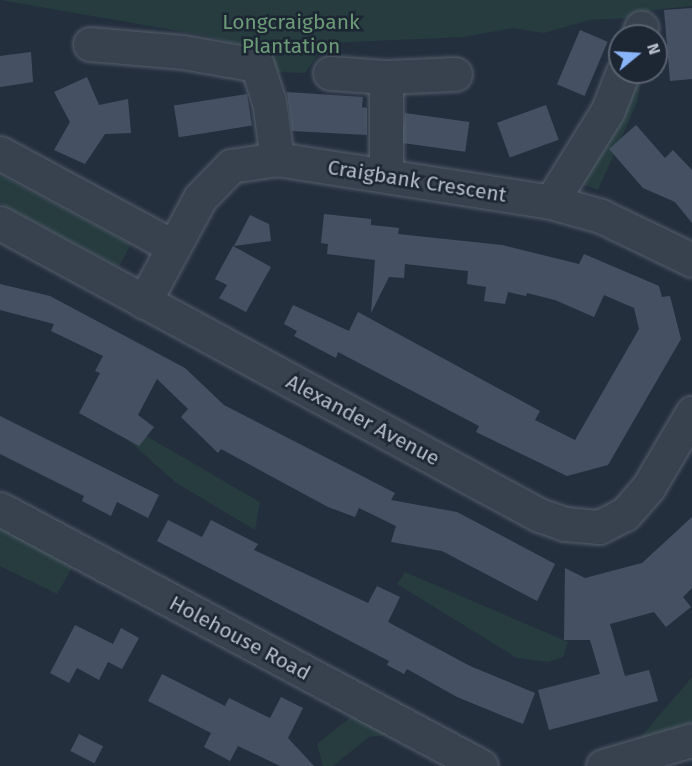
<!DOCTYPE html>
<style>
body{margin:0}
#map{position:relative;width:692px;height:766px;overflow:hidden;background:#242f3e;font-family:"Fira Sans",sans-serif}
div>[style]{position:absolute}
.green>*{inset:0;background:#263c3f;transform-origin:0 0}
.building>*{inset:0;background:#455162;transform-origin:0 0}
.roads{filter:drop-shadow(0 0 2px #565f6c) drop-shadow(0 0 2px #565f6c)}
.minor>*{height:33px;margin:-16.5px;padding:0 16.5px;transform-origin:16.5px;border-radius:16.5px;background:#38414e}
span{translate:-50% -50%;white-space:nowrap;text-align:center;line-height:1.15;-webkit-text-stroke:5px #1d2633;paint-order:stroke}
.park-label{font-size:21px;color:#6b9a76}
.street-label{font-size:21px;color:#b4bcc9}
.north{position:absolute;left:608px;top:24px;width:60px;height:60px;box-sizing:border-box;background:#1d2633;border:2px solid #59626f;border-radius:50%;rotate:72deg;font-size:16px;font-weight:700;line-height:24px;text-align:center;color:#b4bcc9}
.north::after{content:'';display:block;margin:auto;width:21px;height:27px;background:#8ab4f8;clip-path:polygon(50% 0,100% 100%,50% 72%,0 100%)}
</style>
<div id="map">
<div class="green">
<i style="clip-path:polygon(0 0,692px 0,692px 6px,653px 10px,632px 18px,589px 20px,544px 33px,513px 28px,464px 37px,326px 43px,305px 73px,277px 72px,260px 50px,207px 36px)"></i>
<i style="clip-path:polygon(641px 82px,637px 103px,598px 190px,575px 181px,624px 99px)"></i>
<i style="left:0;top:175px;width:148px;height:25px;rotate:28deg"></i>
<i style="clip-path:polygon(136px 430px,260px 502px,255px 530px,175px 482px,128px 440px)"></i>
<i style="clip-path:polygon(0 521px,77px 559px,57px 594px,0 566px)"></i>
<i style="clip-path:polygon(405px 572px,568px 642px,563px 657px,548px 662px,517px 658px,397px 584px)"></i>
<i style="clip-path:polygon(692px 677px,692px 722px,640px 738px)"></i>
<i style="clip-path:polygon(357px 712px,393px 734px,369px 737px,333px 766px,323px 766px,317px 744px)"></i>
</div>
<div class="building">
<i style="clip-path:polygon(692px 8px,692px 79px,670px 81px,664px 10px)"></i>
<i style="left:580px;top:30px;width:30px;height:59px;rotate:23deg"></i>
<i style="clip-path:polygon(31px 52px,33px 82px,0 87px,0 56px)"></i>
<i style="clip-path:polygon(87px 77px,99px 105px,128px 99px,131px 133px,105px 134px,85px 164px,54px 150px,70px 122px,54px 92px)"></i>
<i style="clip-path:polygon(287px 92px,363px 97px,362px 107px,367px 108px,367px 135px,292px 131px)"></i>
<i style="left:247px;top:94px;width:32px;height:74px;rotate:81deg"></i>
<i style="left:546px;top:105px;width:37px;height:52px;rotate:70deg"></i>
<i style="left:405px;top:113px;width:65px;height:30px;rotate:8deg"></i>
<i style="clip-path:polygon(636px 125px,665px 158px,673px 150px,692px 170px,692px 223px,675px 202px,643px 188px,609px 149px)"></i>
<i style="clip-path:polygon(324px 214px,371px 219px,371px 225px,399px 228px,398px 234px,502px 245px,579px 264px,584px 254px,659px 286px,662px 297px,670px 296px,681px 339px,608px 465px,567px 476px,476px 432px,479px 426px,338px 352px,336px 358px,294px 336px,297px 331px,284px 324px,293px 305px,349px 331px,358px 312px,540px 411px,535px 420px,575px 440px,639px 329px,634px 308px,604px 295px,594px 317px,555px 300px,527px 293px,526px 296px,508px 292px,505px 304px,484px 301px,486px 287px,467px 284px,468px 271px,405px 264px,404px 278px,389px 277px,371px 313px,375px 260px,327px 254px,328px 244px,321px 243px)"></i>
<i style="clip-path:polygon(250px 215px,269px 224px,271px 241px,234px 246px)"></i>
<i style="clip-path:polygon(233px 246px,271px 267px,246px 312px,219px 298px,227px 285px,215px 279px)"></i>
<i style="clip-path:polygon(0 284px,50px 296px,185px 368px,224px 405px,395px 493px,391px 500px,457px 512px,555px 564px,537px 601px,442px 551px,391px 542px,396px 526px,359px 508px,355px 517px,328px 507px,221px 449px,218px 453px,181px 417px,188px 409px,157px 379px,138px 415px,154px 427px,139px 446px,79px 413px,100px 373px,95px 371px,103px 356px,51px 331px,54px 324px,0 310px)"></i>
<i style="clip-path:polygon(0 416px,159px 495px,148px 518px,117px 502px,111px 516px,82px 501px,84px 496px,0 454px)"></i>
<i style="clip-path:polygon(692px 517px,692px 588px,683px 597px,691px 607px,666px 627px,654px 612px,610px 624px,625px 676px,649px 670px,658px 701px,549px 730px,538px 690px,600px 674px,590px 640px,564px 640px,565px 568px,585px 578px,642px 563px)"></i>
<i style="clip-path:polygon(168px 520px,202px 537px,211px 520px,258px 544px,254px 550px,368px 603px,377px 586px,400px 597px,388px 622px,470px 666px,535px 693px,523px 724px,457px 697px,407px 669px,404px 674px,387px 665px,389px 661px,157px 541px)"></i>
<i style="clip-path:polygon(75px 625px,113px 644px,121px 628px,139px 638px,122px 669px,108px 662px,99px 680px,77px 668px,69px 683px,50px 673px)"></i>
<i style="clip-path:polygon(162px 674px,225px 706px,229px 698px,270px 718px,281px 697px,303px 708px,288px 738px,314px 766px,280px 766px,238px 746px,230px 761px,204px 747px,211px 733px,148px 701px)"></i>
<i style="left:79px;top:734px;width:27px;height:19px;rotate:27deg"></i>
</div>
<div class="roads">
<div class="minor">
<i style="left:638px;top:36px;width:9px;rotate:-69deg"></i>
<i style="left:90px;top:44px;width:93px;rotate:4.9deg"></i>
<i style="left:183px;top:52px;width:75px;rotate:10deg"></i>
<i style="left:257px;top:65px;width:38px;rotate:72deg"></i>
<i style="left:269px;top:101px;width:59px;rotate:82.1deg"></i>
<i style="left:330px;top:73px;width:56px;rotate:4.1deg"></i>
<i style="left:0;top:153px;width:196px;rotate:28.4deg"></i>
<i style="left:386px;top:175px;width:98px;rotate:-90deg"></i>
<i style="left:386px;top:77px;width:69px;rotate:-2.5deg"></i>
<i style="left:551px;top:202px;width:108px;rotate:-58.2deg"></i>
<i style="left:608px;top:110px;width:41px;rotate:-68.5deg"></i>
<i style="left:0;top:223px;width:613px;rotate:28.45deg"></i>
<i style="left:539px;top:515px;width:28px;rotate:19deg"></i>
<i style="left:565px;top:524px;width:34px;rotate:5deg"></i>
<i style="left:599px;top:527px;width:29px;rotate:-27deg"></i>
<i style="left:625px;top:514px;width:37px;rotate:-49deg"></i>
<i style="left:649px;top:486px;width:85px;rotate:-59.5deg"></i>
<i style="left:144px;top:302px;width:118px;rotate:-61.7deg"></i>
<i style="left:200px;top:198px;width:45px;rotate:-45.9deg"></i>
<i style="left:231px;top:166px;width:47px;rotate:-8.7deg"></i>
<i style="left:277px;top:159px;width:277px;rotate:8.9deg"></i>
<i style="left:551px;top:202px;width:52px;rotate:15.6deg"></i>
<i style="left:601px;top:216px;width:101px;rotate:25.8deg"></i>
<i style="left:0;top:509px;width:545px;rotate:28.12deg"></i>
<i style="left:603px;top:766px;width:93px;rotate:-16.3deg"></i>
</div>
</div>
<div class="park-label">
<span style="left:291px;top:34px">Longcraigbank<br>Plantation</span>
</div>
<div class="street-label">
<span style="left:417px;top:181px;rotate:9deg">Craigbank Crescent</span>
<span style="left:363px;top:420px;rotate:28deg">Alexander Avenue</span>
<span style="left:240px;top:638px;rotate:28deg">Holehouse Road</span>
</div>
<div class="north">N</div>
</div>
